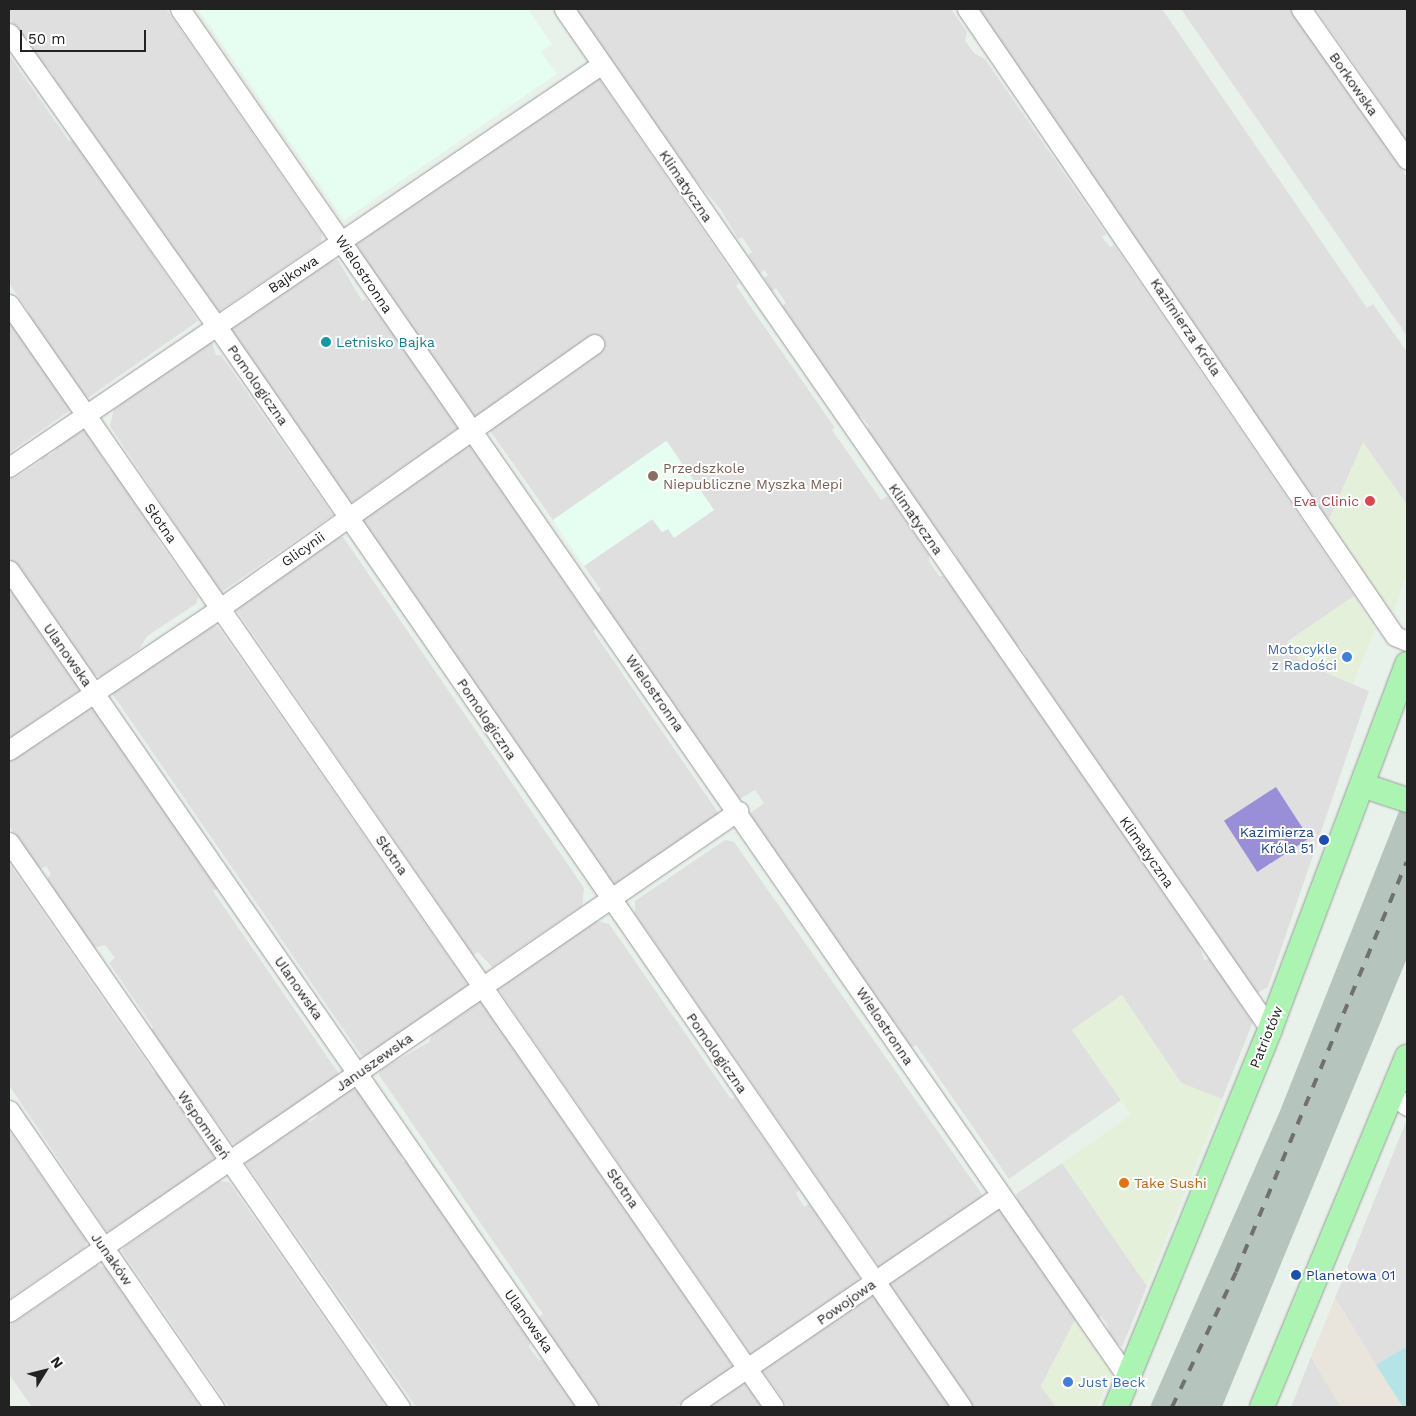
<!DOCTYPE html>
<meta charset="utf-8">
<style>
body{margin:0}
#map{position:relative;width:1416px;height:1416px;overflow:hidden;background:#e9f1eb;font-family:"Work Sans",sans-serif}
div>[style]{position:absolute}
.residential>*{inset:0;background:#dfdfdf}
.commercial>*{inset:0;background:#e4f0da}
.industrial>*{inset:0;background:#e9e5dc}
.education>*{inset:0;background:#e6fdf2}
.construction>*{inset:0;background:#b5c5bd}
.grass>*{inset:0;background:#b4e4e6}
.pitch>*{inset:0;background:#998fd8;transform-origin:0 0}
.roads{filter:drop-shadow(0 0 1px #9c9c9c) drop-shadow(0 0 1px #9c9c9c)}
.minor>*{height:19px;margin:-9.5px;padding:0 9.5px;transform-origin:9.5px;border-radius:9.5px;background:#fff}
.major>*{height:24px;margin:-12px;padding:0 12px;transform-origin:12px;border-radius:12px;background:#abf4b2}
.rail>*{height:4px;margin-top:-2px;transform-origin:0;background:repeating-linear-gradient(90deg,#707070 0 10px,transparent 0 20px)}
.dots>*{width:14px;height:14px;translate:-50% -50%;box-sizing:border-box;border:2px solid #fff;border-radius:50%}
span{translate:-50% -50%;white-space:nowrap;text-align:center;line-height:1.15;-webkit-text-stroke:4px #fff;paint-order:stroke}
.street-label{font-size:14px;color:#222}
.culture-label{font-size:14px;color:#0d838f}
.left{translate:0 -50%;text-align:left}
.education-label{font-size:14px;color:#785e54}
.health-label{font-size:14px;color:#be3a42}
.right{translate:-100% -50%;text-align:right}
.shop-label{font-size:14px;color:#366cbe}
.transit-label{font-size:14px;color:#164399}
.food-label{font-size:14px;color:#c56008}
.frame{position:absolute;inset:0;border:10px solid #222;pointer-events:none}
.north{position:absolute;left:20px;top:1346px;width:50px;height:50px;-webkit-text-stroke:4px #fff;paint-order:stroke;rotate:54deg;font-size:14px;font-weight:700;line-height:20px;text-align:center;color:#222}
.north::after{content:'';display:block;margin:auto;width:18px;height:22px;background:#222;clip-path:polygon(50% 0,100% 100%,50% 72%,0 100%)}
.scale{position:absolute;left:20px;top:30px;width:126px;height:22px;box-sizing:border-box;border:2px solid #222;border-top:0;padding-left:6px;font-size:15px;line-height:18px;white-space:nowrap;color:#222;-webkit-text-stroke:4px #fff;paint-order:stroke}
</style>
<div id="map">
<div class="residential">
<i style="clip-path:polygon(9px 9px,166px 9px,322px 234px,321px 242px,214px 315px,152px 225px,155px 222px,140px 200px,133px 197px,52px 80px,54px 76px,48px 68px,43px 67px,9px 17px)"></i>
<i style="clip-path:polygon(576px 9px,951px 9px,967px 32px,965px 41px,974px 53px,985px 59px,1106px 234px,1102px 237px,1110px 247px,1114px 245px,1354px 596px,1287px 642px,1301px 662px,1369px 691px,1268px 987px,1257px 993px,1043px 685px,1043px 681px,1024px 659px,1027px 657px,1020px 646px,1017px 648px,957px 563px,957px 557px,947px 542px,941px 540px,866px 432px,869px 426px,861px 416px,856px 417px,782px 306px,786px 303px,776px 288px,772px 291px,764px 278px,768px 275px,764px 270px,760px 273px,748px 255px,752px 252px,742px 237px,738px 239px,721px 210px,687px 170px)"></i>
<i style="clip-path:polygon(979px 9px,1162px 9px,1367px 308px,1373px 304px,1407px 352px,1407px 505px,1363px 443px,1327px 524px)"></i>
<i style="clip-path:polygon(1181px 9px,1290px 9px,1360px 108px,1407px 177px,1407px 336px)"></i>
<i style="clip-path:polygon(1315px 9px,1407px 9px,1407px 142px,1355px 65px)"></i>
<i style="clip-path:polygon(9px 55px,69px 141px,73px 139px,198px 321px,85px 400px,25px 314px,29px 312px,9px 283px)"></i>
<i style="clip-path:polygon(598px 77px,739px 283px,736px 286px,835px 428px,832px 430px,881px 500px,888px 496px,929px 555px,929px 561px,939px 576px,944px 576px,983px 630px,1198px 941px,1204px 960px,1210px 959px,1253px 1022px,1222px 1099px,1181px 1083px,1122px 995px,1072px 1030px,1121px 1100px,1009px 1179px,916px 1045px,911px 1048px,895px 1022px,888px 1020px,748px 815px,764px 803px,755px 790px,738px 800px,595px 595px,601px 590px,584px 566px,653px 519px,662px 532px,714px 510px,667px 441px,553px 520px,488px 428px,602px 348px,474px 418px,357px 249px,357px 242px)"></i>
<i style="clip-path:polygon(330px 260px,338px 260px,362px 301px,366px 299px,373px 308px,376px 307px,459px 428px,351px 503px,343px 502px,228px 335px,232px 326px)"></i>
<i style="clip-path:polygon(9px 318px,72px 409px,9px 453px)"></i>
<i style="clip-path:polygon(210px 336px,216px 355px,221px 355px,333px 515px,220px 593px,110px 426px,114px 409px)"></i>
<i style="clip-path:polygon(82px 428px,85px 428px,110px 470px,114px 468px,156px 530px,155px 536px,198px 597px,196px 604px,147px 636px,140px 648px,101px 677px,89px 674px,9px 558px,9px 477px,15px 478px,41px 461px,40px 455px,45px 452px,49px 456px,56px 450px,53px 445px)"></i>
<i style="clip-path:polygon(466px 443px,473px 448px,596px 628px,593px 631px,719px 814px,616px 886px,608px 884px,362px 524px,364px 515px)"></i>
<i style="clip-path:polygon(333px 535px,343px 537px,584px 888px,582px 906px,492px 967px,478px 952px,473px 955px,233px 605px)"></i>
<i style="clip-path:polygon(9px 586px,82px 689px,9px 739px)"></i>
<i style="clip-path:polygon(210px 624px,218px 627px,469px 986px,368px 1057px,361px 1055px,109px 689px)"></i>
<i style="clip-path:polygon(90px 701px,219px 888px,213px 891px,339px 1074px,339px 1078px,241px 1145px,232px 1143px,150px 1031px,153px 1027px,109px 963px,115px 958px,105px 945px,93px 948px,46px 880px,51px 874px,46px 866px,39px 870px,9px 826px,9px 758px)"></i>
<i style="clip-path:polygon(725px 840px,734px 842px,984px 1197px,879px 1267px,635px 914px,635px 901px)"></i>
<i style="clip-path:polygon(9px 863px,154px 1073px,156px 1072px,173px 1092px,219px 1159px,110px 1231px,106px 1231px,9px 1085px)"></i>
<i style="clip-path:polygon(593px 920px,609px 924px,731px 1099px,735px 1097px,799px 1190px,796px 1193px,804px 1207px,809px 1204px,858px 1273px,859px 1282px,751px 1355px,498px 989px)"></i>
<i style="clip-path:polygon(480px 1001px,485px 1003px,566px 1119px,564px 1122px,571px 1132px,578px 1136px,734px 1363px,730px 1370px,675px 1407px,598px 1407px,536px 1319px,543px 1314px,379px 1075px,380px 1070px,429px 1042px,432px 1035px)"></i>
<i style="clip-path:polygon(352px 1088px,359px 1091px,398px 1147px,403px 1161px,409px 1162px,476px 1259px,512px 1318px,515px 1316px,531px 1338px,529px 1347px,538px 1359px,547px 1362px,578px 1407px,416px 1407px,245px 1162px,306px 1121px,310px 1122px,317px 1117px,317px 1112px)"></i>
<i style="clip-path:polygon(1407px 1119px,1407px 1346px,1376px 1365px,1335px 1298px)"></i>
<i style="clip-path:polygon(9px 1130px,87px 1240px,84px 1248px,9px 1299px)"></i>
<i style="clip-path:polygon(1062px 1163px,1147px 1286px,1122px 1347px,1111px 1340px,1107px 1324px,1101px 1316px,1096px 1320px,1021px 1212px,1016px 1194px)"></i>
<i style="clip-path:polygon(219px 1181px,229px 1182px,386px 1407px,229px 1407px,122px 1252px,124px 1247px)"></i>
<i style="clip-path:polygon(997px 1204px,1077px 1316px,1041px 1386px,1056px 1407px,972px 1407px,886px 1282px)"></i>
<i style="clip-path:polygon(97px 1265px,107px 1268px,200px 1407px,32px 1407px,9px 1374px,9px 1326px)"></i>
<i style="clip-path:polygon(871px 1292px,951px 1407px,788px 1407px,760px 1368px)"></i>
<i style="clip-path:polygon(1311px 1357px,1341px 1407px,1291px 1407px)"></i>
<i style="clip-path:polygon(740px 1383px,748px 1384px,764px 1407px,705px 1407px)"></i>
</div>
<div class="commercial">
<i style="clip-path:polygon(1363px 442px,1407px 505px,1407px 573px,1394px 611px,1386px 611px,1327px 524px)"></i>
<i style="clip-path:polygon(1354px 596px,1375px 629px,1353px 684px,1301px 662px,1287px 642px)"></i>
<i style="clip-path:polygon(1122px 995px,1181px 1083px,1222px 1099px,1147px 1286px,1062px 1163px,1131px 1115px,1072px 1030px)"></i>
<i style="clip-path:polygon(1077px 1316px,1114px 1368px,1097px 1407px,1056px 1407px,1041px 1387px)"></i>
</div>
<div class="industrial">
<i style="clip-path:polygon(1335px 1298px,1403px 1407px,1341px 1407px,1311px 1357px)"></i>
</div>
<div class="education">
<i style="clip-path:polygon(198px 9px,532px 9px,529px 11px,552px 44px,541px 52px,557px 74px,344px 220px)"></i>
<i style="clip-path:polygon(666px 441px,714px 510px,674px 538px,668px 529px,662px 532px,652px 519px,584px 566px,553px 520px)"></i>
</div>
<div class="construction">
<i style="clip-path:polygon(1407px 791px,1407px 958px,1222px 1407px,1150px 1407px,1280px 1111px)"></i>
</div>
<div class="grass">
<i style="clip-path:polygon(1407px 1346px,1407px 1407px,1403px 1407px,1376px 1365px)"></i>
</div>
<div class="pitch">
<i style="left:1276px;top:787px;width:61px;height:62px;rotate:57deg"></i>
</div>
<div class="roads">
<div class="minor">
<i style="left:180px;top:9px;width:1665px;rotate:55.3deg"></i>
<i style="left:564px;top:9px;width:1240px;rotate:55.31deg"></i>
<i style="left:967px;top:9px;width:759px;rotate:55.68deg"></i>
<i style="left:1395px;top:636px;width:13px;rotate:23deg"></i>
<i style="left:1301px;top:9px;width:184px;rotate:54.8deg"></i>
<i style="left:9px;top:33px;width:358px;rotate:54.7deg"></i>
<i style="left:216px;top:325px;width:1314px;rotate:55.42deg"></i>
<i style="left:9px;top:304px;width:1342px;rotate:55.26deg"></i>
<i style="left:9px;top:467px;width:717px;rotate:-34.2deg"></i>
<i style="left:9px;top:570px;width:1018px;rotate:55.33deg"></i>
<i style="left:9px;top:750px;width:254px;rotate:-33.9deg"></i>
<i style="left:220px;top:608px;width:458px;rotate:-35.2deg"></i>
<i style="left:9px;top:842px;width:687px;rotate:55.32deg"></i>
<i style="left:1392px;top:1095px;width:19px;rotate:36deg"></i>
<i style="left:9px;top:1110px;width:361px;rotate:55.4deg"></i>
<i style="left:9px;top:1312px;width:885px;rotate:-34.5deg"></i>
<i style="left:690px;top:1407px;width:376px;rotate:-34.3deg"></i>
</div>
<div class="major">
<i style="left:1362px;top:785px;width:47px;rotate:18.4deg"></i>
<i style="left:1116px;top:1407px;width:408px;rotate:-67.8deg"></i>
<i style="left:1270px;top:1029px;width:390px;rotate:-69.4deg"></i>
<i style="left:1262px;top:1407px;width:379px;rotate:-67.5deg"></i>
</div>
</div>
<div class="rail">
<i style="left:1172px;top:1407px;width:149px;rotate:-64.6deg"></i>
<i style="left:1236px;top:1272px;width:444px;rotate:-67.4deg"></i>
</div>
<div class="dots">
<i style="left:326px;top:342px;background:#0f9aa8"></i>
<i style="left:653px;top:476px;background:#8d6e63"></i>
<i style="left:1370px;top:501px;background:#e0444e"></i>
<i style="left:1347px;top:657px;background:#3f7fe0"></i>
<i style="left:1324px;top:840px;background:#1a4fb4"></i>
<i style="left:1124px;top:1183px;background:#e8710a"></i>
<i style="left:1296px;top:1275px;background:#1a4fb4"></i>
<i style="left:1068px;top:1382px;background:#3f7fe0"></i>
</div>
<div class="street-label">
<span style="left:1354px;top:84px;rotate:55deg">Borkowska</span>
<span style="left:686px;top:186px;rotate:56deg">Klimatyczna</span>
<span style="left:293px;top:274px;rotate:-33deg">Bajkowa</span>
<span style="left:364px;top:274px;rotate:56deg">Wielostronna</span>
<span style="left:1186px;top:327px;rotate:56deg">Kazimierza Króla</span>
<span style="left:258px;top:385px;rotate:55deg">Pomologiczna</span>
<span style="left:916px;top:519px;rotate:55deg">Klimatyczna</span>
<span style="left:161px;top:523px;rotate:55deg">Słotna</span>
<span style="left:303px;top:549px;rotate:-35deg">Glicynii</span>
<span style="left:68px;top:655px;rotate:55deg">Ulanowska</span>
<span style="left:655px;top:693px;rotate:55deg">Wielostronna</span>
<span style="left:487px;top:719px;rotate:56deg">Pomologiczna</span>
<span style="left:1147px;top:852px;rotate:55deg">Klimatyczna</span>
<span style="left:392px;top:855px;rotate:55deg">Słotna</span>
<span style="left:299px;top:988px;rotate:55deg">Ulanowska</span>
<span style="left:885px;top:1026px;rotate:56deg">Wielostronna</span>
<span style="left:1266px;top:1037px;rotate:-68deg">Patriotów</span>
<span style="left:717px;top:1053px;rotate:55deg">Pomologiczna</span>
<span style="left:374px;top:1062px;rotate:-35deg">Januszewska</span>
<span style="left:204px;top:1125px;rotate:55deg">Wspomnień</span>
<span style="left:623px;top:1188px;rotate:55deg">Słotna</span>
<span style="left:112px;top:1259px;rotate:55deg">Junaków</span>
<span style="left:846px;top:1302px;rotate:-35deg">Powojowa</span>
<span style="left:529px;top:1321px;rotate:55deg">Ulanowska</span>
</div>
<div class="culture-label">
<span class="left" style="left:336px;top:342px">Letnisko Bajka</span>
</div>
<div class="education-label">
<span class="left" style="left:663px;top:476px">Przedszkole<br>Niepubliczne Myszka Mepi</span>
</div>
<div class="health-label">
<span class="right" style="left:1359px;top:501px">Eva Clinic</span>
</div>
<div class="shop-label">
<span class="right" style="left:1337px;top:657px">Motocykle<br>z Radości</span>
<span class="left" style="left:1078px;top:1382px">Just Beck</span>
</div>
<div class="transit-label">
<span class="right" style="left:1314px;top:840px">Kazimierza<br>Króla 51</span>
<span class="left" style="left:1306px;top:1275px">Planetowa 01</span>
</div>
<div class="food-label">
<span class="left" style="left:1134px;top:1183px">Take Sushi</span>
</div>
<div class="frame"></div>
<div class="north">N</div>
<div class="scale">50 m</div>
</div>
